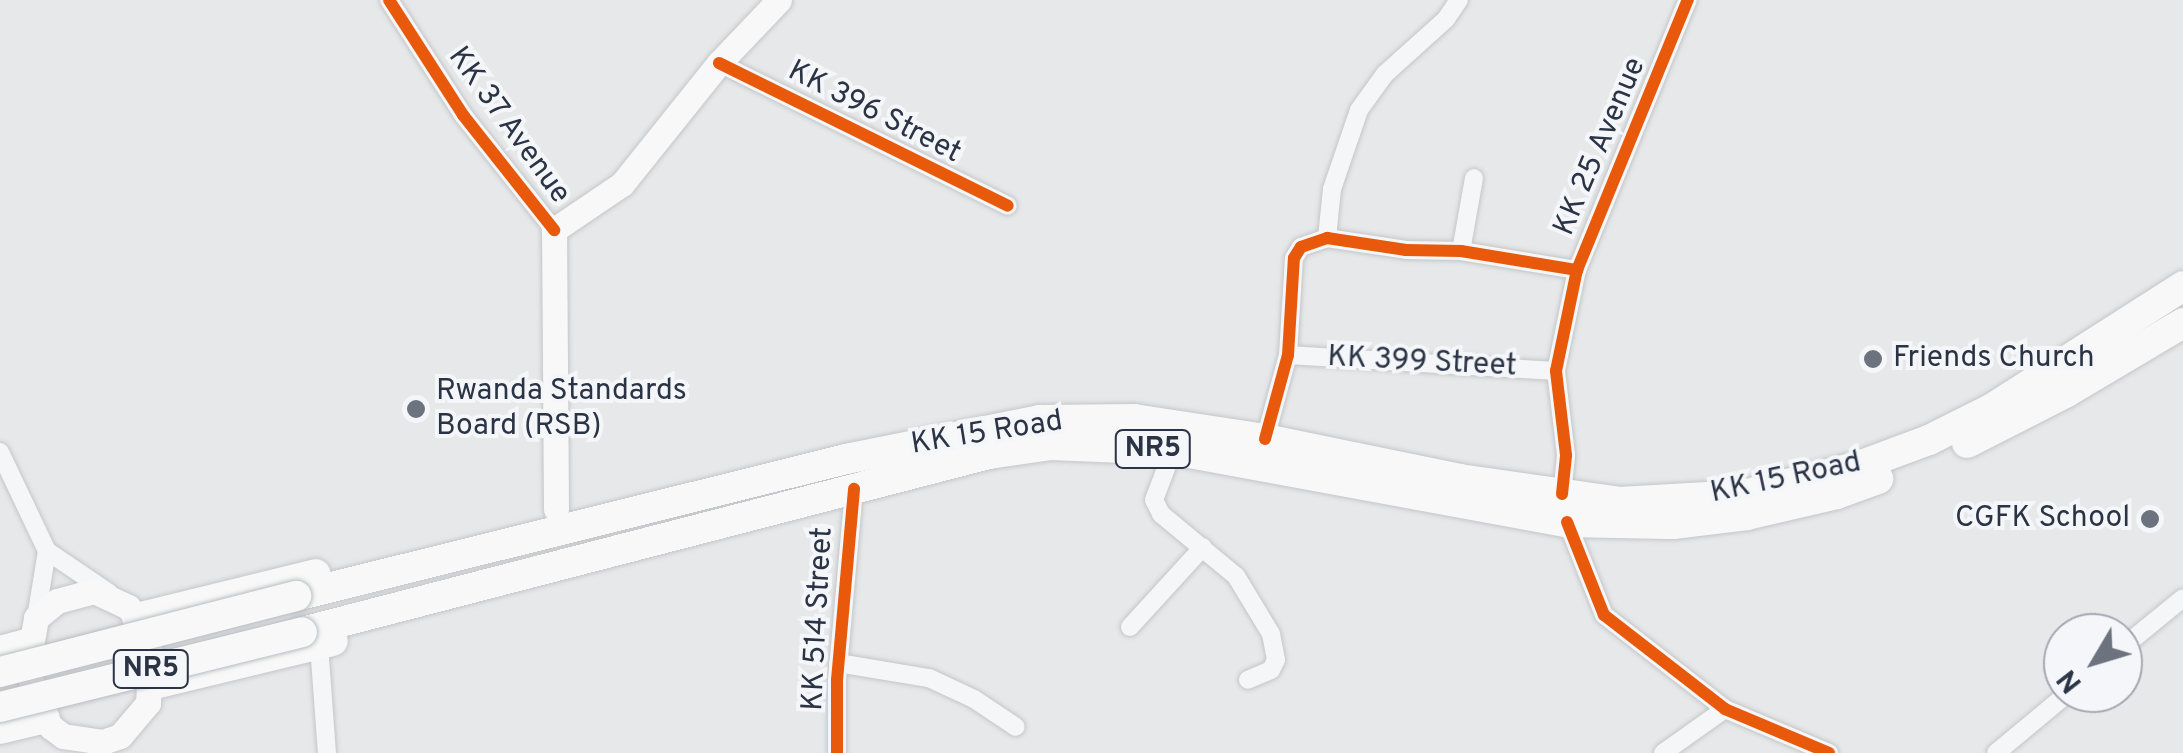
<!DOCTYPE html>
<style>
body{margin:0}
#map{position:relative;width:2183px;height:753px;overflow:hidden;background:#e6e8ea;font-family:Overpass,sans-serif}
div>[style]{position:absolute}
.roads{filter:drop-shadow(0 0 2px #c4c6c8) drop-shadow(0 0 2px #c4c6c8)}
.minor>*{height:18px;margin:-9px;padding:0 9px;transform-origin:9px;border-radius:9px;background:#f5f6f7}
.secondary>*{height:25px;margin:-12.5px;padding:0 12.5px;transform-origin:12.5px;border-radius:12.5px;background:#f8f8f8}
.trunk>*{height:30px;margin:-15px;padding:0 15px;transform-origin:15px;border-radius:15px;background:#f8f8f8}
.bridges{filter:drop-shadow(0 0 2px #b8bbbf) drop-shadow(0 0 2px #b8bbbf)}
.trunk-bridge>*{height:30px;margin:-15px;padding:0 15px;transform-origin:15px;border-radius:15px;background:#f8f8f8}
.cycleway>*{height:12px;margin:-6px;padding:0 6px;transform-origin:6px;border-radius:6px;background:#e8590c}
.dots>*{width:28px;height:28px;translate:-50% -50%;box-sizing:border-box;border:5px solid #f4f6f9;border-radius:50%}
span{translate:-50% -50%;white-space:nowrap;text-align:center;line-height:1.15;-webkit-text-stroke:8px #f4f6f9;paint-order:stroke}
.shield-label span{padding:2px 8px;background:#f4f6f9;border:2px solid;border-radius:8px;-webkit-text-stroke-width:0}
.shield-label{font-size:28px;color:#2b3445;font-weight:700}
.street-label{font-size:30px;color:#2b3445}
.poi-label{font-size:30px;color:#2b3445}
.left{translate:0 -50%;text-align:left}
.right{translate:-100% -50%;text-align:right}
.north{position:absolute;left:2043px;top:613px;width:100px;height:100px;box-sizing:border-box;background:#f4f6f9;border:2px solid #a4a8b1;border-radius:50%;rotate:232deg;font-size:28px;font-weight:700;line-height:40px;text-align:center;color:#2b3445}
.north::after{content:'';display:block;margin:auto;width:35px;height:45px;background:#6c737f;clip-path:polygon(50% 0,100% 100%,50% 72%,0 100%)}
</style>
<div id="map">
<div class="roads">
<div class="minor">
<i style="left:389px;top:0;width:137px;rotate:57.2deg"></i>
<i style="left:463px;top:115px;width:147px;rotate:51.6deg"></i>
<i style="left:719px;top:63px;width:322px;rotate:26.3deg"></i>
<i style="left:1327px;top:238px;width:49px;rotate:-84.2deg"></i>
<i style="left:1332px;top:189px;width:83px;rotate:-71.1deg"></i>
<i style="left:1359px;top:110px;width:44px;rotate:-54.2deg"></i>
<i style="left:1385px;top:74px;width:82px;rotate:-42deg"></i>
<i style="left:1446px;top:19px;width:23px;rotate:-56deg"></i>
<i style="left:1461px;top:251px;width:74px;rotate:-79.9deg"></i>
<i style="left:1288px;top:355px;width:268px;rotate:3.4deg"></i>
<i style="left:1265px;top:439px;width:87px;rotate:-74.7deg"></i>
<i style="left:1288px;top:355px;width:97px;rotate:-86.5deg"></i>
<i style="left:1294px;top:258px;width:13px;rotate:-58deg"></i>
<i style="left:1301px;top:247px;width:28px;rotate:-19deg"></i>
<i style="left:1327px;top:238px;width:80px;rotate:8.6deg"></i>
<i style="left:1406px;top:250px;width:55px;rotate:1deg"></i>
<i style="left:1461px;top:251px;width:118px;rotate:9.3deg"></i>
<i style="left:1173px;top:450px;width:53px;rotate:110.8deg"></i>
<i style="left:1154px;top:500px;width:16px;rotate:63deg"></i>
<i style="left:1161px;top:514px;width:97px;rotate:39.6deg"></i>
<i style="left:1236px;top:576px;width:68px;rotate:58.9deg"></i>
<i style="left:1271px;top:634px;width:26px;rotate:79deg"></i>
<i style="left:1276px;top:660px;width:11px;rotate:117deg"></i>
<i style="left:1271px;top:670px;width:25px;rotate:157deg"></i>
<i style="left:0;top:452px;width:110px;rotate:64.6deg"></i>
<i style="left:47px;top:551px;width:75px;rotate:34.1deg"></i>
<i style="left:1562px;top:494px;width:39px;rotate:-84deg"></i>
<i style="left:1566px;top:455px;width:85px;rotate:-96.8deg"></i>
<i style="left:1556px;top:371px;width:103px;rotate:-78.3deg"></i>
<i style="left:1577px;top:270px;width:292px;rotate:-67.7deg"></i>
<i style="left:1567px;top:522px;width:100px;rotate:68.3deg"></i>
<i style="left:1604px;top:615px;width:153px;rotate:37.8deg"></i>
<i style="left:1725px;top:709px;width:113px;rotate:22.9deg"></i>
<i style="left:36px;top:618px;width:68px;rotate:-80.7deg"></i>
<i style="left:1130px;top:627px;width:108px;rotate:-47.6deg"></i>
<i style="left:319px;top:645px;width:108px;rotate:85.8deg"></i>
<i style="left:2123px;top:647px;width:77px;rotate:-39.2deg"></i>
<i style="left:838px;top:663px;width:92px;rotate:9.4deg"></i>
<i style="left:929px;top:678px;width:50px;rotate:25deg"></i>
<i style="left:974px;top:699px;width:50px;rotate:33.7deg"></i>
<i style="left:837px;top:753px;width:73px;rotate:-90deg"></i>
<i style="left:837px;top:680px;width:192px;rotate:-84.9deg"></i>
<i style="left:1663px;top:753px;width:76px;rotate:-35.4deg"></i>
<i style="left:1996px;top:753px;width:94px;rotate:-39.8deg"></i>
</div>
<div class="secondary">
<i style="left:556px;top:509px;width:279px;rotate:-90.4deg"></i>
<i style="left:554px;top:230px;width:82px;rotate:-34.1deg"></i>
<i style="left:622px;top:184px;width:155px;rotate:-51.3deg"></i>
<i style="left:719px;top:63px;width:87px;rotate:-46.4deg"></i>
<i style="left:94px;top:591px;width:38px;rotate:25deg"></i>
<i style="left:128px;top:607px;width:14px;rotate:51deg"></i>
<i style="left:137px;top:618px;width:39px;rotate:69deg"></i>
<i style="left:151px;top:654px;width:49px;rotate:93.5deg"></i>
<i style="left:148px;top:703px;width:43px;rotate:130.3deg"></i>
<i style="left:120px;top:736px;width:18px;rotate:161deg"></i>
<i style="left:103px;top:742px;width:40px;rotate:-171.5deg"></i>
<i style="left:63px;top:736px;width:15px;rotate:-143deg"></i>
<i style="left:51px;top:727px;width:33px;rotate:-121deg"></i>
<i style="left:34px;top:699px;width:36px;rotate:-100deg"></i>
<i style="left:28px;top:664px;width:47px;rotate:-80.1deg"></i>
<i style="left:36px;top:618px;width:27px;rotate:-39deg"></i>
<i style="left:57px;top:601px;width:38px;rotate:-15deg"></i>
</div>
<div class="trunk">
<i style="left:1967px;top:443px;width:112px;rotate:-27deg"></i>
<i style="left:2067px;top:392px;width:135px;rotate:-30.7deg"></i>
<i style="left:296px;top:596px;width:567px;rotate:-13.99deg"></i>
<i style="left:846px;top:459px;width:198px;rotate:-11.4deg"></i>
<i style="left:1040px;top:420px;width:94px;rotate:-0.6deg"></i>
<i style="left:1134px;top:419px;width:133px;rotate:8.7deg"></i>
<i style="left:1265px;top:439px;width:199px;rotate:11.6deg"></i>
<i style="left:1460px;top:479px;width:161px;rotate:8.2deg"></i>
<i style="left:1619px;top:502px;width:124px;rotate:-3.2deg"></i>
<i style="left:1743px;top:495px;width:116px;rotate:-13.9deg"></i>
<i style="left:1856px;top:467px;width:78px;rotate:-20.3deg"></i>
<i style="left:1929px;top:440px;width:69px;rotate:-26.6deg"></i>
<i style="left:1991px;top:409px;width:228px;rotate:-32.6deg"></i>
<i style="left:137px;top:618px;width:184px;rotate:-13.8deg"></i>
<i style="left:302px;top:632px;width:710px;rotate:-14.53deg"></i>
<i style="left:989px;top:454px;width:63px;rotate:-8.3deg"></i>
<i style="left:1051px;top:445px;width:122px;rotate:2.3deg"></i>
<i style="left:1173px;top:450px;width:401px;rotate:10.4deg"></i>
<i style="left:1567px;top:522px;width:106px;rotate:1.1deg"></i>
<i style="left:1673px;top:524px;width:75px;rotate:-6.9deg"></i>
<i style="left:1747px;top:515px;width:92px;rotate:-13.1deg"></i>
<i style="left:1837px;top:494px;width:44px;rotate:-20.1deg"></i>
<i style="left:0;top:651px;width:30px;rotate:-15deg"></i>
<i style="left:151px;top:685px;width:187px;rotate:-13.6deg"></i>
<i style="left:0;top:729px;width:46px;rotate:-13.7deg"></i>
</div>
</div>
<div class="bridges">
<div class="trunk-bridge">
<i style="left:0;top:672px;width:306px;rotate:-14.4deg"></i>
<i style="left:0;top:707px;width:311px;rotate:-13.9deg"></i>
</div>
</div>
<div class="cycleway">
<i style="left:389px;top:0;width:137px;rotate:57.2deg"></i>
<i style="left:463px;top:115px;width:147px;rotate:51.6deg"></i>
<i style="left:719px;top:63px;width:322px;rotate:26.3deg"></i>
<i style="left:1265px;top:439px;width:87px;rotate:-74.7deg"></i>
<i style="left:1288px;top:355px;width:97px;rotate:-86.5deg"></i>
<i style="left:1294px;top:258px;width:13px;rotate:-58deg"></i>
<i style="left:1301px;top:247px;width:28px;rotate:-19deg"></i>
<i style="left:1327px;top:238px;width:80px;rotate:8.6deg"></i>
<i style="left:1406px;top:250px;width:55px;rotate:1deg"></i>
<i style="left:1461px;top:251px;width:118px;rotate:9.3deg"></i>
<i style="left:1562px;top:494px;width:39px;rotate:-84deg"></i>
<i style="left:1566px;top:455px;width:85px;rotate:-96.8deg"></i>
<i style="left:1556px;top:371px;width:103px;rotate:-78.3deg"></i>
<i style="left:1577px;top:270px;width:292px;rotate:-67.7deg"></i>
<i style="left:1567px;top:522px;width:100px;rotate:68.3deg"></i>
<i style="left:1604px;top:615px;width:153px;rotate:37.8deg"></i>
<i style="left:1725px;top:709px;width:113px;rotate:22.9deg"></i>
<i style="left:837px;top:753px;width:73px;rotate:-90deg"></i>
<i style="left:837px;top:680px;width:192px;rotate:-84.9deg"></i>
</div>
<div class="dots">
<i style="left:1873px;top:359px;background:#6c737f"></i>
<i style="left:416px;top:409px;background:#6c737f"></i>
<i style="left:2150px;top:519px;background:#6c737f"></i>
</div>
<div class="shield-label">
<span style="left:1153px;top:449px">NR5</span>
<span style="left:151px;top:669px">NR5</span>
</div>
<div class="street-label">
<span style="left:874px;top:113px;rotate:27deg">KK 396 Street</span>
<span style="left:508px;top:126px;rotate:54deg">KK 37 Avenue</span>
<span style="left:1601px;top:147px;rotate:-67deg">KK 25 Avenue</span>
<span style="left:1422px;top:363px;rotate:3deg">KK 399 Street</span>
<span style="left:987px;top:434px;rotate:-9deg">KK 15 Road</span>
<span style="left:1786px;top:479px;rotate:-12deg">KK 15 Road</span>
<span style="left:819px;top:619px;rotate:-87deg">KK 514 Street</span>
</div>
<div class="poi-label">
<span class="left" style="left:1893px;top:359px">Friends Church</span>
<span class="left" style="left:436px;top:409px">Rwanda Standards<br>Board (RSB)</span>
<span class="right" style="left:2130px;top:519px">CGFK School</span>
</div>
<div class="north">N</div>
</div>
